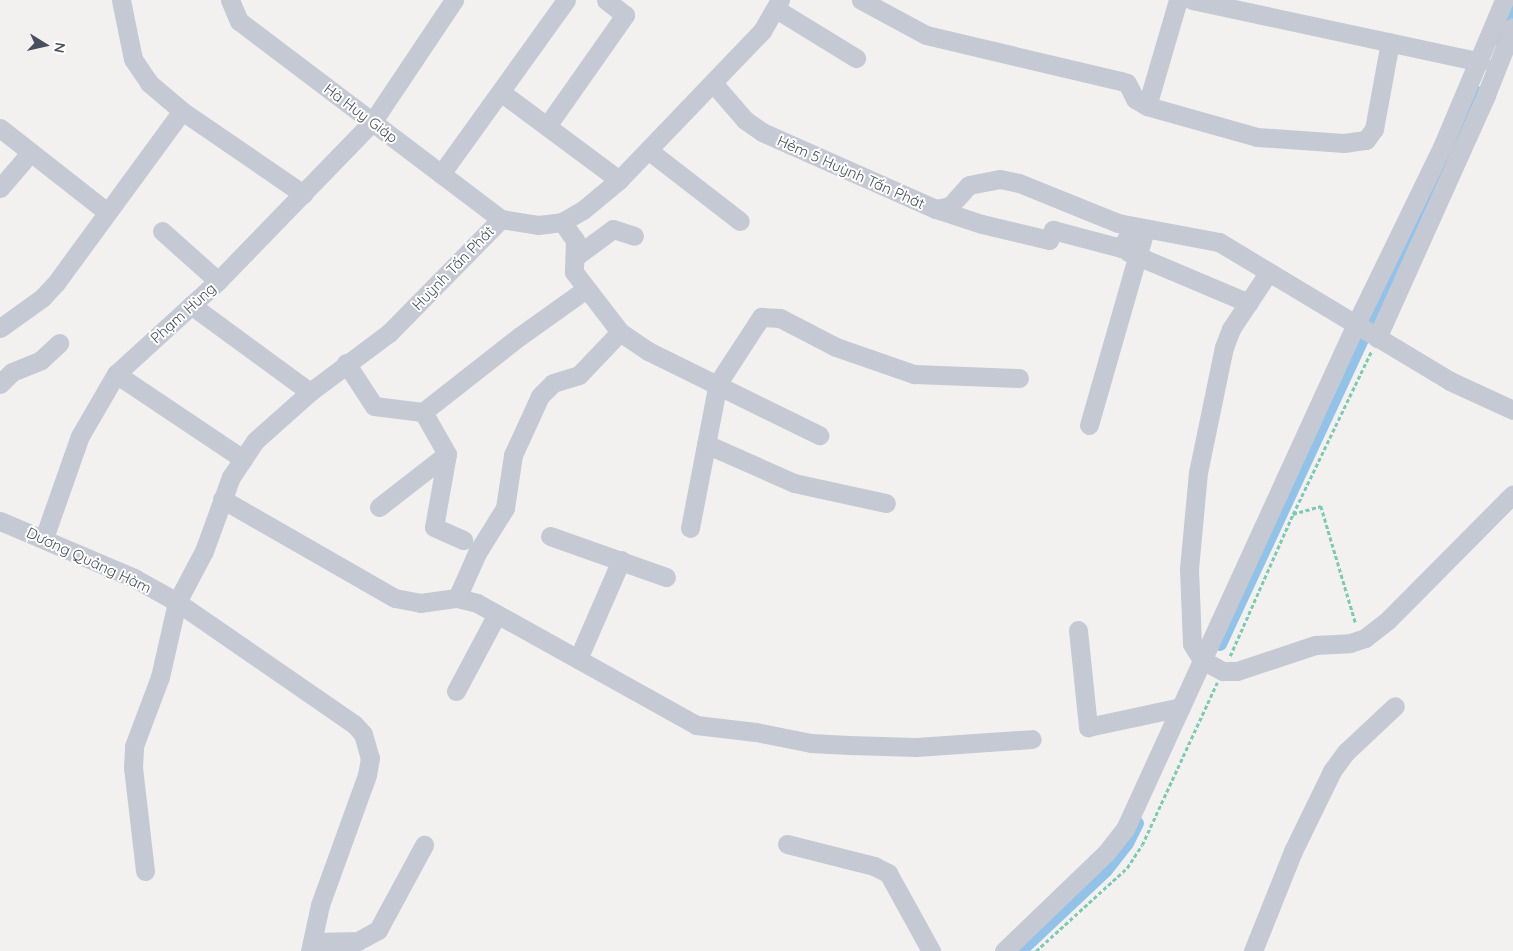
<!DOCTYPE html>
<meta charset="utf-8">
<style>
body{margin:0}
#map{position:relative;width:1513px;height:951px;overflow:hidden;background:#f3f1f0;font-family:Quicksand,sans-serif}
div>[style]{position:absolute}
.canal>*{height:14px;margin:-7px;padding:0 7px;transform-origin:7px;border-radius:7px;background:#92c2e7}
.path>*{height:2.5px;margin-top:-1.25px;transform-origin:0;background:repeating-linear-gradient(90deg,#7cc9b4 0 4px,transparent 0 6.5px)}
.minor>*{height:19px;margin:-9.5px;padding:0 9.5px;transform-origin:9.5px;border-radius:9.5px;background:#c5c9d4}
span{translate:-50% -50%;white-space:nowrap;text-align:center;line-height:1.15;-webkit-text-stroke:4px #fff;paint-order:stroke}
.street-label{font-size:15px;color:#494f5d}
.north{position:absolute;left:20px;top:20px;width:50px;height:50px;-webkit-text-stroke:4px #fff;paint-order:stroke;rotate:100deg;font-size:14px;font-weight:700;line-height:20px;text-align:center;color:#494f5d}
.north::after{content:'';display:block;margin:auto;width:18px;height:22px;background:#494f5d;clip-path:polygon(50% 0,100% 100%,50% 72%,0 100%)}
</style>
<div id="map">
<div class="canal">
<i style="left:1500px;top:39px;width:39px;rotate:-71deg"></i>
<i style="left:1220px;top:644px;width:608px;rotate:-64.99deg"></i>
<i style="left:1020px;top:951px;width:118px;rotate:-43.3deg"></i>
<i style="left:1106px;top:870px;width:34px;rotate:-52deg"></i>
<i style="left:1127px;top:843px;width:22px;rotate:-63deg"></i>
</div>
<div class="path">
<i style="left:1293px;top:514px;width:29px;rotate:-16deg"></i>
<i style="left:1321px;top:506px;width:123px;rotate:73.5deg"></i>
<i style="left:1230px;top:656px;width:155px;rotate:-66.1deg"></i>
<i style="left:1293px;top:514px;width:180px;rotate:-64.3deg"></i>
<i style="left:1036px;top:951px;width:123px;rotate:-42.4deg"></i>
<i style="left:1127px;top:868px;width:27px;rotate:-57deg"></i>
<i style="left:1142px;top:845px;width:179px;rotate:-65.2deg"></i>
</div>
<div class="minor">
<i style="left:121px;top:0;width:60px;rotate:78.5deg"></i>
<i style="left:133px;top:59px;width:29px;rotate:56deg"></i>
<i style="left:149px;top:83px;width:43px;rotate:40.3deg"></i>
<i style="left:182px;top:111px;width:147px;rotate:34.4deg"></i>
<i style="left:230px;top:0;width:23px;rotate:67deg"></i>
<i style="left:239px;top:21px;width:328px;rotate:37.1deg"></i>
<i style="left:501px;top:219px;width:37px;rotate:9deg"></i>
<i style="left:538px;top:225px;width:24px;rotate:-7deg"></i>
<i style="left:562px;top:222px;width:24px;rotate:-30deg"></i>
<i style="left:583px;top:210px;width:47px;rotate:-39.8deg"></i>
<i style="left:619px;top:180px;width:207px;rotate:-46.2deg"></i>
<i style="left:762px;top:31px;width:36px;rotate:-60deg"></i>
<i style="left:861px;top:0;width:74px;rotate:28.3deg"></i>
<i style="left:926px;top:35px;width:200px;rotate:13.3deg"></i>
<i style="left:1121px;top:81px;width:6px;rotate:18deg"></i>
<i style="left:1127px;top:83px;width:18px;rotate:63deg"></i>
<i style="left:1135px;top:99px;width:14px;rotate:30deg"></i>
<i style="left:1147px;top:106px;width:114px;rotate:15.7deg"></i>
<i style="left:1257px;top:137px;width:87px;rotate:3.9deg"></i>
<i style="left:1344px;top:143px;width:22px;rotate:-8deg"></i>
<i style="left:1366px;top:140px;width:14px;rotate:-54deg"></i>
<i style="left:1374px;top:129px;width:88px;rotate:-79.6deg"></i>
<i style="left:1192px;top:0;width:295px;rotate:12.1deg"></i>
<i style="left:776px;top:9px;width:94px;rotate:31.5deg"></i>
<i style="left:713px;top:83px;width:49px;rotate:49.1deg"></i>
<i style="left:745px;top:120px;width:21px;rotate:35deg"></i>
<i style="left:762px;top:132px;width:190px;rotate:23.9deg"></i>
<i style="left:936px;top:209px;width:14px;rotate:-12deg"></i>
<i style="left:950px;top:206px;width:28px;rotate:-48deg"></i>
<i style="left:969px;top:185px;width:32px;rotate:-11deg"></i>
<i style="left:1000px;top:179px;width:19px;rotate:12deg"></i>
<i style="left:1019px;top:183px;width:107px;rotate:22deg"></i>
<i style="left:1118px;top:223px;width:103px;rotate:10.7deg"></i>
<i style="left:1219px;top:242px;width:270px;rotate:31deg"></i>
<i style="left:1450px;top:381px;width:69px;rotate:24.7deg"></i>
<i style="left:502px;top:93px;width:146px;rotate:36.6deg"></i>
<i style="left:1147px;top:106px;width:110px;rotate:-73.7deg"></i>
<i style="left:547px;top:126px;width:136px;rotate:-54.9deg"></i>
<i style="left:625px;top:15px;width:24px;rotate:-142deg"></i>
<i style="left:0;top:128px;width:136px;rotate:38.1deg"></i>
<i style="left:648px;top:150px;width:116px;rotate:37.7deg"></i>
<i style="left:441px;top:174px;width:214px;rotate:-54.3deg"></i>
<i style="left:0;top:188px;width:46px;rotate:-49.4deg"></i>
<i style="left:936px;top:209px;width:48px;rotate:18.1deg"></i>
<i style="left:982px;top:224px;width:69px;rotate:13.4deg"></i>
<i style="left:1049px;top:240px;width:11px;rotate:-68deg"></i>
<i style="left:1053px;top:230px;width:70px;rotate:14.8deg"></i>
<i style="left:1121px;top:248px;width:24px;rotate:-60deg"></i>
<i style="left:562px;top:222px;width:22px;rotate:54deg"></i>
<i style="left:575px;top:240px;width:32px;rotate:92deg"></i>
<i style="left:574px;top:272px;width:76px;rotate:52.5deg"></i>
<i style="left:620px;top:332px;width:34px;rotate:34deg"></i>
<i style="left:648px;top:351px;width:191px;rotate:26.2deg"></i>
<i style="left:162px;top:231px;width:75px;rotate:41.8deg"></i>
<i style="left:1128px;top:252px;width:131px;rotate:22.9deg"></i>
<i style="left:575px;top:257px;width:47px;rotate:-36.4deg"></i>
<i style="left:613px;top:229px;width:22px;rotate:18deg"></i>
<i style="left:1268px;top:273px;width:67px;rotate:123.5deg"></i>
<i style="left:1231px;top:329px;width:19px;rotate:111deg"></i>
<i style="left:1224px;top:347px;width:128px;rotate:101.7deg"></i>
<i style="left:1198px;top:472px;width:97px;rotate:95.3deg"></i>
<i style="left:1189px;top:569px;width:75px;rotate:87.7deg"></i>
<i style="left:1192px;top:644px;width:19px;rotate:58deg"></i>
<i style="left:1202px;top:660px;width:24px;rotate:28deg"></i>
<i style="left:1223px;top:671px;width:14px"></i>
<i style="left:1237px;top:671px;width:82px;rotate:-18.4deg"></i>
<i style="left:1315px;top:645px;width:35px;rotate:-3deg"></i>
<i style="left:1350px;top:643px;width:16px;rotate:-18deg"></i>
<i style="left:1365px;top:638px;width:29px;rotate:-38deg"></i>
<i style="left:1388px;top:620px;width:177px;rotate:-45.2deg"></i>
<i style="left:191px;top:305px;width:147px;rotate:36.2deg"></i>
<i style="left:0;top:328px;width:52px;rotate:-35.5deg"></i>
<i style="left:42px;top:298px;width:21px;rotate:-47deg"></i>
<i style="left:56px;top:283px;width:213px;rotate:-53.8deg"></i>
<i style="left:1377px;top:338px;width:266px;rotate:-65.8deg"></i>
<i style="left:1486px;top:95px;width:73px;rotate:-68.3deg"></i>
<i style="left:346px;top:363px;width:51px;rotate:56.9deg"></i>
<i style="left:374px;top:406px;width:49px;rotate:7deg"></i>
<i style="left:423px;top:412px;width:123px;rotate:-38.1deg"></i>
<i style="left:520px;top:336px;width:81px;rotate:-35.5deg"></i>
<i style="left:116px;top:374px;width:153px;rotate:33.8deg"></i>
<i style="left:0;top:384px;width:17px;rotate:-45deg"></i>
<i style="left:12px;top:372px;width:31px;rotate:-22deg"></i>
<i style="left:41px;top:360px;width:25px;rotate:-43deg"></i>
<i style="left:1089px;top:425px;width:203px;rotate:-74deg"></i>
<i style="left:706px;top:444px;width:96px;rotate:23.9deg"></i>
<i style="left:794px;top:483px;width:94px;rotate:12.3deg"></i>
<i style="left:447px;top:454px;width:74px;rotate:100.1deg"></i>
<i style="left:434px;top:527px;width:32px;rotate:24deg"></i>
<i style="left:222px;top:499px;width:199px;rotate:29.8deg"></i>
<i style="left:395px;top:598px;width:25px;rotate:11deg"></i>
<i style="left:420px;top:603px;width:37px;rotate:-8deg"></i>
<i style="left:457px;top:598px;width:21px;rotate:14deg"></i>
<i style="left:477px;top:603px;width:251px;rotate:29.1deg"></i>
<i style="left:696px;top:725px;width:60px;rotate:6.7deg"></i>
<i style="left:756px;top:732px;width:56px;rotate:11.3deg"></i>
<i style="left:811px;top:743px;width:38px;rotate:3deg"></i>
<i style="left:849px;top:745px;width:67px;rotate:1.7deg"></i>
<i style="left:916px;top:747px;width:116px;rotate:-3.9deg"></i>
<i style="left:379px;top:507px;width:86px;rotate:-37.9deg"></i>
<i style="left:447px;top:454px;width:48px;rotate:-119.7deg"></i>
<i style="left:0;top:521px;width:146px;rotate:23deg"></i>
<i style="left:134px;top:578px;width:49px;rotate:29.2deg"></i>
<i style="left:177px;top:602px;width:215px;rotate:34.6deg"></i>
<i style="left:354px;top:724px;width:13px;rotate:48deg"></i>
<i style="left:363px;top:734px;width:25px;rotate:74deg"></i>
<i style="left:370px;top:758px;width:17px;rotate:100deg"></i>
<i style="left:367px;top:775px;width:138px;rotate:109.9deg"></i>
<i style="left:320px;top:905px;width:47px;rotate:102.3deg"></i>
<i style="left:690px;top:528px;width:148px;rotate:-79.1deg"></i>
<i style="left:718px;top:383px;width:79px;rotate:-56.9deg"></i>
<i style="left:761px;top:317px;width:19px;rotate:3deg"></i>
<i style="left:780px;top:318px;width:63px;rotate:27.4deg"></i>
<i style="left:836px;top:347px;width:83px;rotate:19.1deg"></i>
<i style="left:914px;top:374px;width:105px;rotate:2.2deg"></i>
<i style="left:550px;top:536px;width:123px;rotate:19.5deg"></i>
<i style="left:44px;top:538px;width:108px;rotate:-70.6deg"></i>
<i style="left:80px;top:436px;width:72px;rotate:-59.9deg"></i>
<i style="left:116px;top:374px;width:138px;rotate:-42.4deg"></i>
<i style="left:218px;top:281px;width:223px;rotate:-45.9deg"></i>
<i style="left:373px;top:121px;width:146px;rotate:-56.2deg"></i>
<i style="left:457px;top:598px;width:49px;rotate:-66deg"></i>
<i style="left:477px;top:553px;width:53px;rotate:-58.1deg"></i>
<i style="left:505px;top:508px;width:54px;rotate:-81.4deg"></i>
<i style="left:513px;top:455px;width:65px;rotate:-65.4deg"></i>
<i style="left:540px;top:396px;width:18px;rotate:-45deg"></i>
<i style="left:553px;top:383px;width:27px;rotate:-17deg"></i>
<i style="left:579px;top:375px;width:59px;rotate:-46.4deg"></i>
<i style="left:1078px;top:630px;width:98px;rotate:84.1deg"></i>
<i style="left:1088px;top:727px;width:95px;rotate:-12.1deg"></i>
<i style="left:578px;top:659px;width:108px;rotate:-66.5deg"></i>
<i style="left:456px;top:691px;width:87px;rotate:-62deg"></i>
<i style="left:787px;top:844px;width:90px;rotate:14.2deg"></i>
<i style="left:874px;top:866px;width:16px;rotate:27deg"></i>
<i style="left:888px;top:873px;width:89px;rotate:61.1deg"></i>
<i style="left:145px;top:871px;width:104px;rotate:-96.6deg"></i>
<i style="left:133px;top:768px;width:22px;rotate:-87deg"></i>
<i style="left:134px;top:746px;width:74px;rotate:-69.4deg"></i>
<i style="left:160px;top:677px;width:77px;rotate:-77.2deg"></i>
<i style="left:177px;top:602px;width:58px;rotate:-62.1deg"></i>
<i style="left:204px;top:551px;width:79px;rotate:-70deg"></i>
<i style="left:231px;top:477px;width:43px;rotate:-56.3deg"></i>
<i style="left:255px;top:441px;width:74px;rotate:-41.7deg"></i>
<i style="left:310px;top:392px;width:99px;rotate:-36.8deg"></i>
<i style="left:389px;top:333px;width:160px;rotate:-45.5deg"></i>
<i style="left:312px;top:942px;width:46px;rotate:-1.2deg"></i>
<i style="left:358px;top:941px;width:23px;rotate:-29deg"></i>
<i style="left:378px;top:930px;width:97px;rotate:-61.6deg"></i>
<i style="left:1004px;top:951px;width:141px;rotate:-43.9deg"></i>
<i style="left:1106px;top:853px;width:31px;rotate:-52deg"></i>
<i style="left:1125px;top:829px;width:555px;rotate:-65.42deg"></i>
<i style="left:1356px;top:324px;width:197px;rotate:-64.1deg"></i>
<i style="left:1442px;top:147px;width:160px;rotate:-67.1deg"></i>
<i style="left:1253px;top:951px;width:108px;rotate:-68.2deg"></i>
<i style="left:1293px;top:851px;width:89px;rotate:-64deg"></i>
<i style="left:1332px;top:771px;width:24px;rotate:-54deg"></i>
<i style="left:1346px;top:752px;width:67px;rotate:-43.2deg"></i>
</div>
<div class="street-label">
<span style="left:361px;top:113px;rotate:37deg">Hà Huy Giáp</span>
<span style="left:851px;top:172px;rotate:24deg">Hẻm 5 Huỳnh Tấn Phát</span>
<span style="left:453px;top:268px;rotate:-46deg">Huỳnh Tấn Phát</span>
<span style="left:183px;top:313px;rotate:-42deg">Phạm Hùng</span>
<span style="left:89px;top:560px;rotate:25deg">Dương Quảng Hàm</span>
</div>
<div class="north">N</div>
</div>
